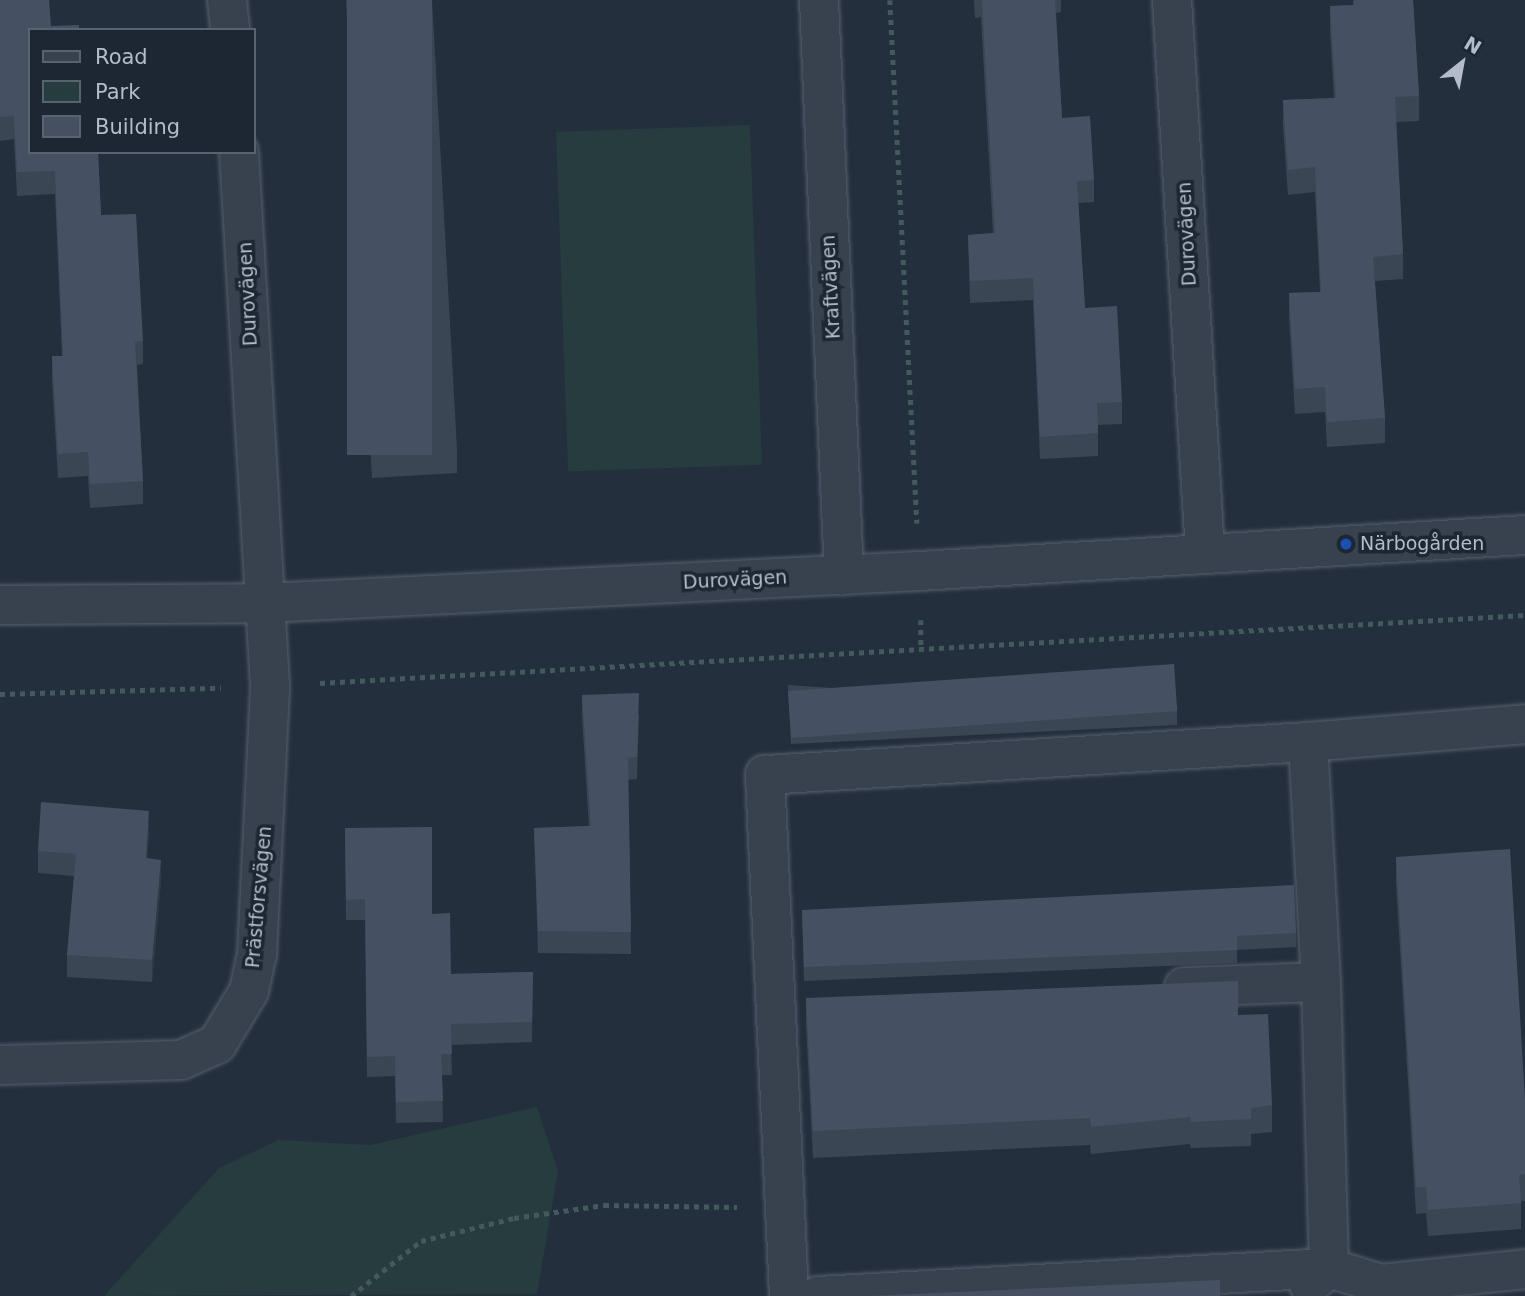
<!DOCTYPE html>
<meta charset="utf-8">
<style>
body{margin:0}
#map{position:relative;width:1525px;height:1296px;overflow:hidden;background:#242f3e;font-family:"DejaVu Sans",sans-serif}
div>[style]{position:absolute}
.green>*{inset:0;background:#263c3f;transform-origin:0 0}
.path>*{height:4.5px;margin-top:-2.25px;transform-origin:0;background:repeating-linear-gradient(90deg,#44595c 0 5px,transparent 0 10px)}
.roads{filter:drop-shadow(0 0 2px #565f6c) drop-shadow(0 0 2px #565f6c)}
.minor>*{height:38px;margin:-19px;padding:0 19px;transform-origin:19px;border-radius:19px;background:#38414e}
.wall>*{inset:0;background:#3b4654}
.shaded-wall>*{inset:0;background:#303945}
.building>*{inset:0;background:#455162;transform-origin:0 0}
.dots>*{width:19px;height:19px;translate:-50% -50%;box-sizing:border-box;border:4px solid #1d2633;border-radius:50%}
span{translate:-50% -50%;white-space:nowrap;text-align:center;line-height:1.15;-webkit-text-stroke:7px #1d2633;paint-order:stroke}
.street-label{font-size:19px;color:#b4bcc9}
.poi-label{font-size:19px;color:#b4bcc9}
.left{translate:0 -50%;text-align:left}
.legend{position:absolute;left:28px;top:28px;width:228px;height:126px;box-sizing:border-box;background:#1d2633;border:2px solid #59626f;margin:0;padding:9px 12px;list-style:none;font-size:21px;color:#b4bcc9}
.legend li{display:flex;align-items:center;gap:14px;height:35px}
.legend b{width:35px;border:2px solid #59626f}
.north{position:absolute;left:1427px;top:28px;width:70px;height:70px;-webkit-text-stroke:5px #1d2633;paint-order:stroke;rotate:31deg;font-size:19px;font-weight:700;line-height:28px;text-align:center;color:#b4bcc9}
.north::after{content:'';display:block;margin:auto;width:24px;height:32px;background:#b4bcc9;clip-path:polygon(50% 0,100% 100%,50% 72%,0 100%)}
</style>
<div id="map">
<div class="green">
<i style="left:750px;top:125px;width:340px;height:194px;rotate:88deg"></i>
<i style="clip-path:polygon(537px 1107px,558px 1171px,537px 1294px,104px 1296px,219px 1168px,279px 1140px,370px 1145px)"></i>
</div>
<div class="path">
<i style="left:890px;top:0;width:524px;rotate:87.04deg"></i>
<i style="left:921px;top:620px;width:30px;rotate:90deg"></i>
<i style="left:320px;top:683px;width:1207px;rotate:-3.23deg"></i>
<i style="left:0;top:694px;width:221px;rotate:-1.6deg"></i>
<i style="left:351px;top:1296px;width:89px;rotate:-38.2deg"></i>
<i style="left:421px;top:1241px;width:96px;rotate:-13.9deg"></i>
<i style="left:514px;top:1218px;width:91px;rotate:-8.2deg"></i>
<i style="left:604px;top:1205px;width:133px;rotate:0.9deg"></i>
</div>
<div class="roads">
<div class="minor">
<i style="left:227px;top:0;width:30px;rotate:84deg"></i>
<i style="left:819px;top:0;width:576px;rotate:87.51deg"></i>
<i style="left:1172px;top:0;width:553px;rotate:86.58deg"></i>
<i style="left:0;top:605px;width:265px;rotate:-0.4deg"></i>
<i style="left:265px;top:603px;width:655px;rotate:-2.8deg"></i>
<i style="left:919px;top:571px;width:607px;rotate:-3.4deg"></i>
<i style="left:1184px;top:987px;width:137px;rotate:-2.1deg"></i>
<i style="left:0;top:1065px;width:181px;rotate:-1.6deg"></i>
<i style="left:181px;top:1060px;width:39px;rotate:-24deg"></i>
<i style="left:217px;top:1044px;width:62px;rotate:-58.9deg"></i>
<i style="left:249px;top:991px;width:38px;rotate:-78deg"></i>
<i style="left:257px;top:954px;width:268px;rotate:-87.2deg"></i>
<i style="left:270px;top:686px;width:535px;rotate:-93.32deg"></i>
<i style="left:1309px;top:1285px;width:26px;rotate:-40deg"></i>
<i style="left:1329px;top:1268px;width:54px;rotate:17.1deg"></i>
<i style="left:1381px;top:1284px;width:145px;rotate:-5.9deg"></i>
<i style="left:789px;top:1296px;width:522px;rotate:-92.64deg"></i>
<i style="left:765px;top:775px;width:544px;rotate:-3.48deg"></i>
<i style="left:1308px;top:742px;width:218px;rotate:-4.7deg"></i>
<i style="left:818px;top:1296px;width:512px;rotate:-3.14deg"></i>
<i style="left:1329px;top:1268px;width:286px;rotate:-91.6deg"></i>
<i style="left:1321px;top:982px;width:240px;rotate:-93.1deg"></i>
</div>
</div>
<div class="wall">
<i style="clip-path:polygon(0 0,30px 30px,98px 152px,101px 215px,143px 341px,143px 364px,137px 365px,143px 481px,143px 504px,90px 508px,88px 476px,58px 478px,52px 380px,52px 356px,62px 356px,55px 194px,17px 196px,14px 139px,0 141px)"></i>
<i style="clip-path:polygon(346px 0,432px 0,457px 449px,457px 473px,372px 478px)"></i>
<i style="clip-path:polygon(974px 0,1061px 0,1061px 12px,1056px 13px,1062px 118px,1094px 180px,1094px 202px,1078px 203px,1085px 308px,1122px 402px,1122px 424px,1098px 425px,1098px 456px,1040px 459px,1033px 300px,970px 303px,968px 235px,993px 233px,981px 17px,975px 18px)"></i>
<i style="clip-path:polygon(1353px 0,1413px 0,1419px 96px,1419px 121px,1396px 122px,1403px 254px,1403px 279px,1375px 281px,1385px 418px,1385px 443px,1327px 447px,1325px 412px,1295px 414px,1289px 318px,1289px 293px,1320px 292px,1315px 192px,1288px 195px,1283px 125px,1283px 100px,1334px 98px,1330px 31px,1330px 6px,1353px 5px)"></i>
<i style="clip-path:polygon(788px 685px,1177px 711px,1177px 725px,791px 744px)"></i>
<i style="clip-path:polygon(582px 695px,639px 715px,637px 779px,628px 780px,631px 954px,538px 953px,534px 828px,589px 826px,582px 717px)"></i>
<i style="clip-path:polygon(345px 828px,432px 914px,451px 974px,533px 972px,532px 1042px,451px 1045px,452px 1075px,442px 1075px,443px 1122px,396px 1123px,395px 1076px,367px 1077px,365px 920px,346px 920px)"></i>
<i style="clip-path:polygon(149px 833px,147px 858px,161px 881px,152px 982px,67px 977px,67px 955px,74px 876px,38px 873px,38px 851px)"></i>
<i style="clip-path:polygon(1396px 857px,1525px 1099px,1525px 1201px,1521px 1201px,1521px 1229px,1428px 1236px,1426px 1213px,1416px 1214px,1396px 883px)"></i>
<i style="clip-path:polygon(802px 910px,1296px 933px,1296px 947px,1237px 950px,1237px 963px,804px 981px)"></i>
<i style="clip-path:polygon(806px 998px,1238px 1015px,1272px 1105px,1272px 1132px,1251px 1134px,1251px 1146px,1191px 1148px,1190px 1144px,1091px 1154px,1090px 1145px,813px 1158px,806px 1025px)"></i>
</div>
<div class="shaded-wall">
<i style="clip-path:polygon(149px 811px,149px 833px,146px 880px,146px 858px)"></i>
<i style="clip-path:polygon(161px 860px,161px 881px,152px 982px,152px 960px)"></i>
</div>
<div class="building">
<i style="clip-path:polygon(0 0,49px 0,51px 26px,79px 25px,79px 30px,30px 30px,30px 152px,98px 152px,101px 215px,136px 214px,143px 341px,135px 342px,143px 481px,90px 484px,88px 452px,58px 454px,52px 356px,63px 356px,55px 171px,17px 172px,14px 116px,0 117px)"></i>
<i style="left:347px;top:0;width:85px;height:455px"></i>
<i style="clip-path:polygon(982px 0,1055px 0,1062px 118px,1090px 116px,1094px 180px,1077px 181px,1085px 308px,1117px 306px,1122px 402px,1097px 403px,1098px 433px,1040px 437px,1033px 278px,970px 281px,968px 235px,995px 233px)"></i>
<i style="clip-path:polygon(1354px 0,1413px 0,1419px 96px,1395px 97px,1403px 254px,1373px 257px,1385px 418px,1327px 422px,1325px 387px,1295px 389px,1289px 293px,1321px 292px,1315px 167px,1288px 170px,1283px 100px,1336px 98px,1330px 6px,1354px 5px)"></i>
<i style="left:1174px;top:664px;width:47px;height:387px;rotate:86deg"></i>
<i style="clip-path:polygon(639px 693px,637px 757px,628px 758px,631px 932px,538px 931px,534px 828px,591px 826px,582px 695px)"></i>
<i style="clip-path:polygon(41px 802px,149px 811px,146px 858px,161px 860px,152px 960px,67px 955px,76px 854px,38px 851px)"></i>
<i style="clip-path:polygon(432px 827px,432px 914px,450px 913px,451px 974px,533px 972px,532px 1022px,451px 1024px,452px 1054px,441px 1054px,443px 1101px,396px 1102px,395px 1056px,367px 1057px,365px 899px,346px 900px,345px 828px)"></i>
<i style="clip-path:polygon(1510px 849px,1525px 1099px,1525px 1174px,1519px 1175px,1521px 1203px,1428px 1210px,1426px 1187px,1416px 1187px,1396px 857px)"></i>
<i style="clip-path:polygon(1294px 885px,1296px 933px,1237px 936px,1237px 950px,804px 967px,802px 910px)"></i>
<i style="clip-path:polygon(1238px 981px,1238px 1015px,1268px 1014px,1272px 1105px,1251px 1108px,1251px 1119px,1191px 1122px,1190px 1117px,1091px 1127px,1090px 1118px,813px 1131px,806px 998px)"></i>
<i style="clip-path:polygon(1220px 1280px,1220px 1296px,870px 1296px)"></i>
</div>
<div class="dots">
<i style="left:1346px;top:544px;background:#1a4fb4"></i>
</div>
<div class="street-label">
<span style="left:1187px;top:234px;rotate:-93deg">Durovägen</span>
<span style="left:831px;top:287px;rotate:-93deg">Kraftvägen</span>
<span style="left:248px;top:294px;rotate:-93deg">Durovägen</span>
<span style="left:735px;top:580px;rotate:-3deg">Durovägen</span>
<span style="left:259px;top:897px;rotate:-85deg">Prästforsvägen</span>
</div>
<div class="poi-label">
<span class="left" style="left:1360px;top:544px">Närbogården</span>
</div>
<ul class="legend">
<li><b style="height:9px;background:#38414e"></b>Road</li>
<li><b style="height:19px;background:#263c3f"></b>Park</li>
<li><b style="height:19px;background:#455162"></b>Building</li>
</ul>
<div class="north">N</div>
</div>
